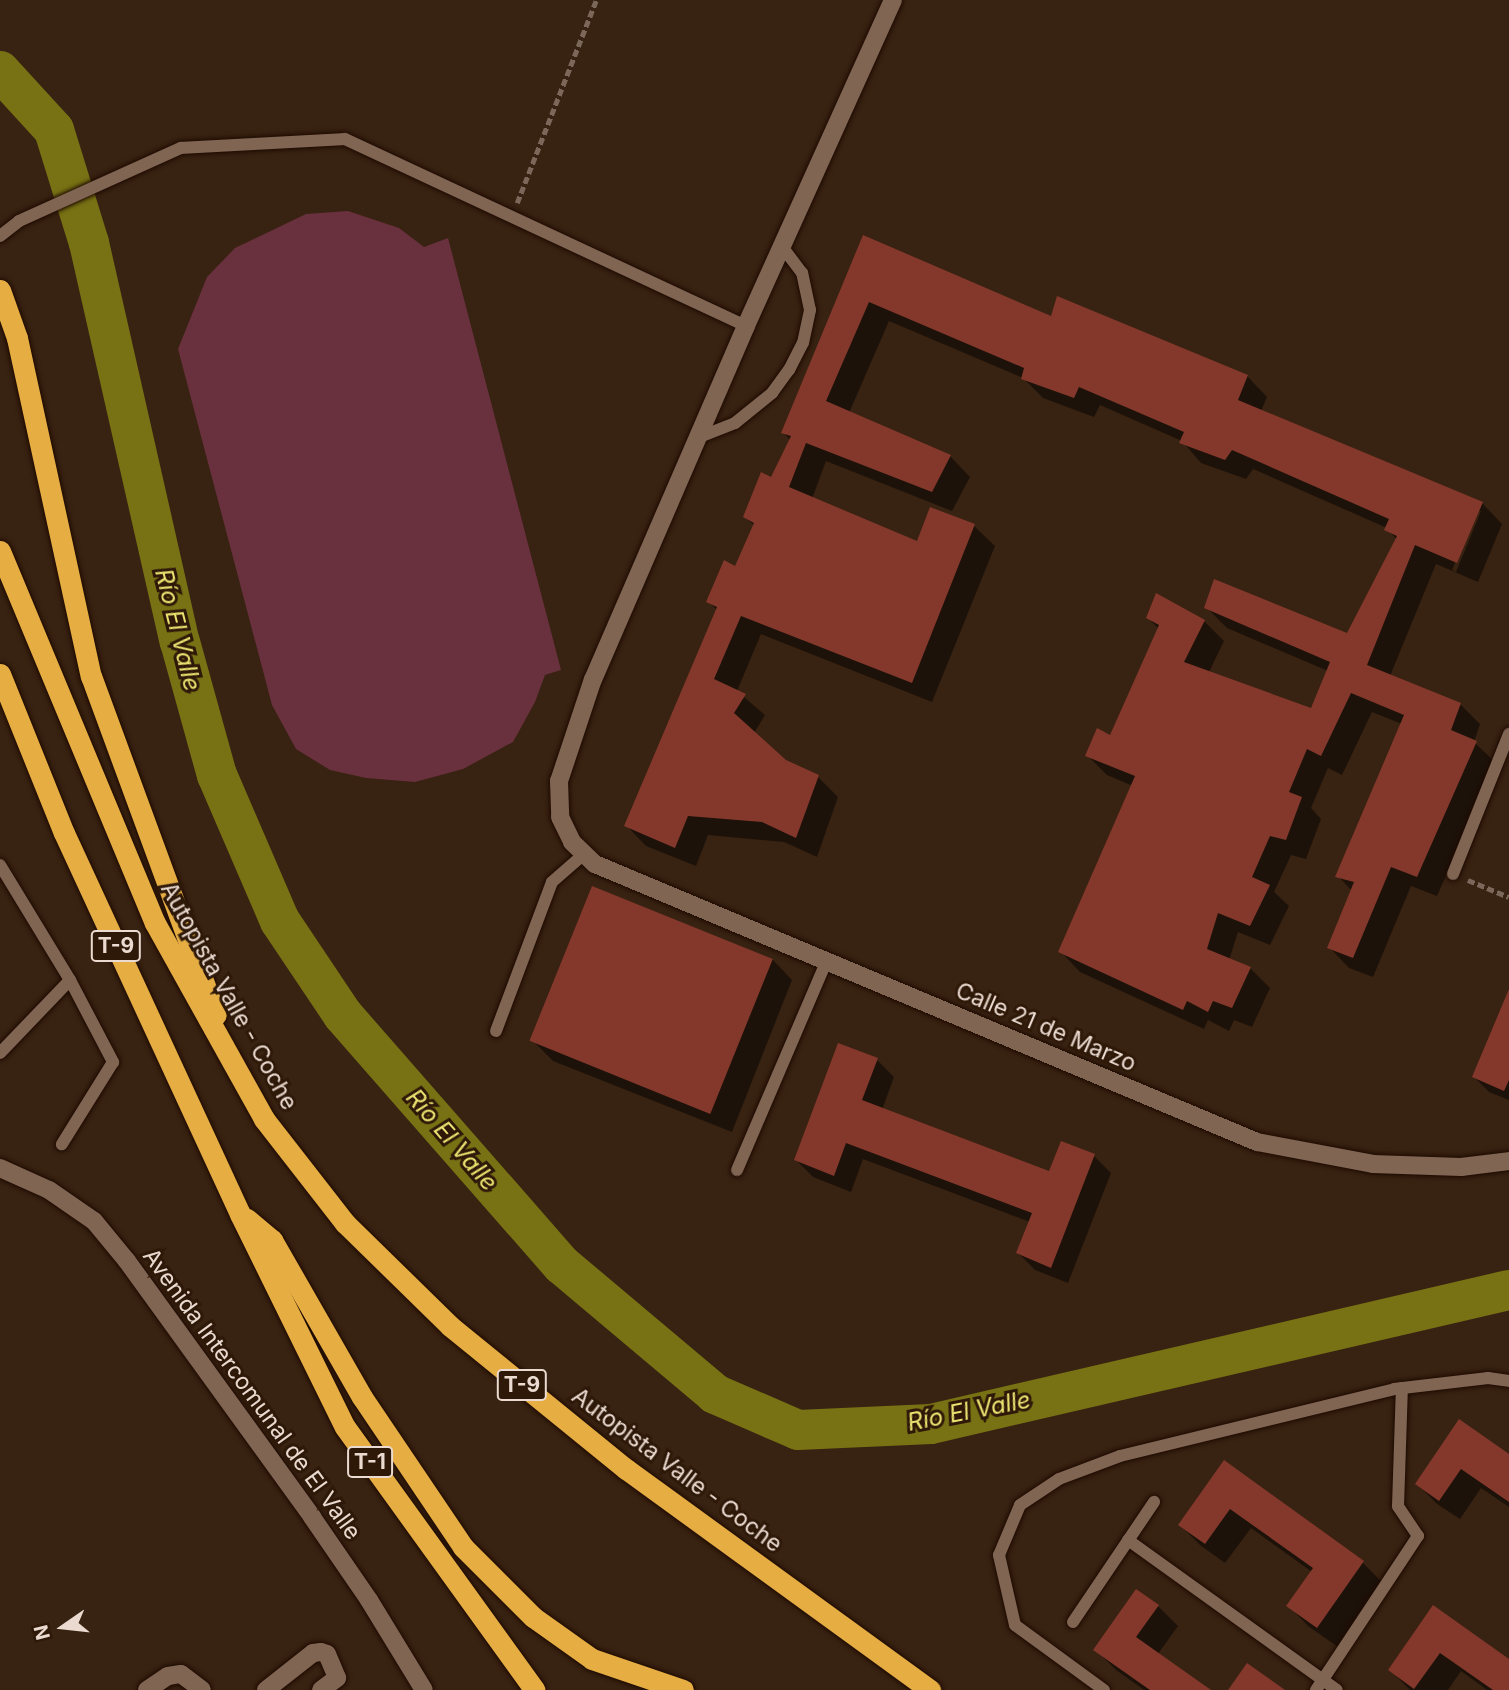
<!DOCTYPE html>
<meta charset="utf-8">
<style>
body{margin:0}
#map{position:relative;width:1509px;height:1690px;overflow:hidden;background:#382211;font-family:Inter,sans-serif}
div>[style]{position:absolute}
.green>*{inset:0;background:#69303e}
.shadow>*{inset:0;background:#0007}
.river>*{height:40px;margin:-20px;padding:0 20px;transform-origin:20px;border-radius:20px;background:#787214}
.building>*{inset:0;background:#84382c;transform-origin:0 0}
.path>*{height:4.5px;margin-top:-2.25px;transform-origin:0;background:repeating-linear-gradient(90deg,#7c685a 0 7px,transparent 0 10.5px)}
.roads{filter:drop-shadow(0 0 2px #1e0a00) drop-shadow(0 0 2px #1e0a00)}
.service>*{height:12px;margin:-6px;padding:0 6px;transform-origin:6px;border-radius:6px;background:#806553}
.minor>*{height:18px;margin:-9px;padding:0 9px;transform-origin:9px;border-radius:9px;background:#806553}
.secondary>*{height:18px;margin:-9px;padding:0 9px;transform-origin:9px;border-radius:9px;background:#806553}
.motorway>*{height:21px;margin:-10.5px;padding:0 10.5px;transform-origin:10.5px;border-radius:10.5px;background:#e5ad42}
span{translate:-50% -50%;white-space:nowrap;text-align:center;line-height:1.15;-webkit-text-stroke:6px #2e1808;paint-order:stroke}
.shield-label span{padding:2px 5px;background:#2e1808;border:2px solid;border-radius:5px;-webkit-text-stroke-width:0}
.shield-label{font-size:21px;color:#eadad0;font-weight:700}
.street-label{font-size:23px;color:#eadad0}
.water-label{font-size:24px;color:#ebe370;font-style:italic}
.north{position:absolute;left:28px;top:1592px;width:70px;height:70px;-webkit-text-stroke:5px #2e1808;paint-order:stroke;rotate:256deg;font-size:19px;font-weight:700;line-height:28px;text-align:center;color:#eadad0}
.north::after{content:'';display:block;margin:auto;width:24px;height:32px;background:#eadad0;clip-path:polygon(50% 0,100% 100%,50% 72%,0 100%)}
</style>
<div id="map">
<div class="green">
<i style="clip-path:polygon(348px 211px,399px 228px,424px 247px,448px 238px,561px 670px,545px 675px,535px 702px,513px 742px,463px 769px,415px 782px,366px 778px,330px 770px,296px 749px,272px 705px,178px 349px,207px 277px,235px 248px,306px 214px)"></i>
</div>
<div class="shadow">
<i style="clip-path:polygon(evenodd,864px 237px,1052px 319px,1247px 376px,1267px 397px,1261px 411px,1482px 503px,1502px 524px,1478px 582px,1436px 564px,1390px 676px,1460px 704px,1480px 724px,1474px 742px,1496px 763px,1437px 896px,1411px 886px,1373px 977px,1349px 968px,1329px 947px,1352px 891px,1338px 876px,1402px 724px,1372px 712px,1342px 775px,1328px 768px,1311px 808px,1321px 819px,1306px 859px,1291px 855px,1274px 892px,1289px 906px,1270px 945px,1238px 932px,1229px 960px,1250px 968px,1270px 988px,1252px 1027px,1234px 1020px,1229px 1031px,1208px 1020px,1204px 1029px,1080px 972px,1060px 951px,1133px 786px,1107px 775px,1087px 755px,1111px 738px,1159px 629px,1148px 618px,1204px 621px,1224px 641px,1209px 672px,1312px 710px,1328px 671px,1227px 628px,1206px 607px,1347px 636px,1397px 540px,1387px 528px,1253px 469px,1246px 479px,1201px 463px,1182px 441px,1100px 405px,1094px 417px,1043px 398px,1023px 378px,889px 321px,849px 413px,950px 456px,970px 477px,952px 511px,826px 461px,812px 499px,918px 543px,931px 510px,974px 526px,995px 546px,932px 702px,761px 634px,737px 691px,765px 715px,754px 733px,785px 761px,818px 777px,838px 797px,817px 857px,784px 842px,708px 835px,696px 866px,646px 846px,626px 825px,717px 610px,708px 601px,736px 569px,755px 526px,745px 517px,772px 480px,791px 441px,783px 432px,864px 237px,1477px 511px,1481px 511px,1456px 572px,1452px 570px,1477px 511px)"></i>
<i style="clip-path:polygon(772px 959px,792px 980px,732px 1132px,553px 1061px,533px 1041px)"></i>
<i style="clip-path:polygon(1509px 993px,1509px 1100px,1489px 1092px,1474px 1077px)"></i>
<i style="clip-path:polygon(877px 1060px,894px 1077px,882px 1110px,1050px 1173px,1094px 1156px,1111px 1173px,1068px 1283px,1035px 1270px,1018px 1253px,1030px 1222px,863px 1159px,851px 1192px,813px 1177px,796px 1160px)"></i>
<i style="clip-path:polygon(1460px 1422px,1509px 1456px,1509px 1507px,1481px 1488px,1460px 1519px,1437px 1504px,1417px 1484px)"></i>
<i style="clip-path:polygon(1224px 1463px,1363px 1563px,1383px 1583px,1338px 1647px,1308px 1626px,1288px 1605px,1312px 1572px,1251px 1528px,1225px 1563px,1200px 1545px,1180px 1525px)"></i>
<i style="clip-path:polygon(1158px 1606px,1178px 1626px,1158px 1654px,1208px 1690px,1144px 1690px,1116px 1670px,1096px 1650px)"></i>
<i style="clip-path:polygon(1433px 1608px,1509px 1661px,1509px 1690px,1487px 1690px,1461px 1671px,1448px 1690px,1410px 1690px,1390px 1670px)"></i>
</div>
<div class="river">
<i style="left:0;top:71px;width:80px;rotate:47.5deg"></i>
<i style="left:54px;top:130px;width:118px;rotate:72.8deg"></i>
<i style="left:89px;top:243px;width:409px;rotate:77.2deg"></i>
<i style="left:180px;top:642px;width:138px;rotate:74.5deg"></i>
<i style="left:217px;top:775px;width:159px;rotate:66.7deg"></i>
<i style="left:280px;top:921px;width:113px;rotate:56.2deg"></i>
<i style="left:343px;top:1015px;width:332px;rotate:48.8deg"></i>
<i style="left:562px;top:1265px;width:200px;rotate:40.1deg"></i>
<i style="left:715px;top:1394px;width:90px;rotate:23.4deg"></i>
<i style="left:798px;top:1430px;width:133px;rotate:-2.6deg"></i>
<i style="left:931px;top:1424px;width:593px;rotate:-13.05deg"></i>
</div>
<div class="building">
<i style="clip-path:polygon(863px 235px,1051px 316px,1057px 296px,1248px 375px,1238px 400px,1483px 502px,1457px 563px,1415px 545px,1367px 665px,1461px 703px,1451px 730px,1477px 741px,1417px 877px,1391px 867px,1353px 958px,1327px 948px,1354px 882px,1335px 877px,1404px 715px,1351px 693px,1321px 756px,1307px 749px,1289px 792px,1302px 797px,1286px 840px,1270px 836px,1252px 877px,1270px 885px,1250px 926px,1218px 913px,1207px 949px,1251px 967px,1232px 1008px,1213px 1001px,1208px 1012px,1187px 1001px,1183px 1010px,1058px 952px,1135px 776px,1085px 756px,1097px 728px,1110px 735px,1159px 625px,1146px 618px,1156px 593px,1205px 620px,1184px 662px,1311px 708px,1330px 662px,1204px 608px,1214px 579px,1347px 633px,1397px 536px,1384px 530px,1389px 519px,1232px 450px,1225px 460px,1179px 443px,1184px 432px,1079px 387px,1074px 398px,1021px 379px,1024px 368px,869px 302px,826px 401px,951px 455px,932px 492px,806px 443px,789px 487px,917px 541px,930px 507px,975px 524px,912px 683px,741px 616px,714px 679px,746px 694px,734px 713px,786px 760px,819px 775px,796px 838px,762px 822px,688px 816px,675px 848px,624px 826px,717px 607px,706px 602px,724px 560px,735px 566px,754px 523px,743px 517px,761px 472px,771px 477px,791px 436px,781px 433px)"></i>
<i style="left:592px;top:886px;width:195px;height:167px;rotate:22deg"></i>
<i style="clip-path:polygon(1509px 989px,1509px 1080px,1504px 1091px,1472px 1077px)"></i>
<i style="clip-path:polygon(838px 1043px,878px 1058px,862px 1100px,1049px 1171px,1061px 1141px,1095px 1154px,1051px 1268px,1016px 1253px,1032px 1213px,846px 1143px,834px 1176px,794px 1160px)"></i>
<i style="clip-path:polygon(1459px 1419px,1509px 1454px,1509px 1502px,1461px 1469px,1439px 1501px,1415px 1484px)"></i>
<i style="clip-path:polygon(1224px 1460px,1364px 1561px,1317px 1628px,1286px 1606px,1313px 1568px,1230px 1509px,1205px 1544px,1178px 1525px)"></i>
<i style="clip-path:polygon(1136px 1589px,1159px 1605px,1136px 1637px,1211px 1690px,1150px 1690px,1093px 1650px)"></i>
<i style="clip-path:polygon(1433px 1605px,1509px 1659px,1509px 1690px,1493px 1690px,1440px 1653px,1414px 1689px,1388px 1670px)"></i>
<i style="clip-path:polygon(1247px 1663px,1285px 1690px,1228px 1690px)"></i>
</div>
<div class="path">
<i style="left:517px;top:203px;width:218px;rotate:-68.7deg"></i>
<i style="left:1468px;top:880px;width:44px;rotate:22.5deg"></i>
</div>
<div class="roads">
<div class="service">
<i style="left:0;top:236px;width:24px;rotate:-38deg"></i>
<i style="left:19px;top:221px;width:178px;rotate:-24.3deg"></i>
<i style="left:181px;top:148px;width:164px;rotate:-3.1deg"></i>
<i style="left:345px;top:139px;width:442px;rotate:25deg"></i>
<i style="left:697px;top:438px;width:41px;rotate:-21.5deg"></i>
<i style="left:735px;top:423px;width:48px;rotate:-39deg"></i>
<i style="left:772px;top:393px;width:29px;rotate:-54deg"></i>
<i style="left:789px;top:370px;width:30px;rotate:-63deg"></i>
<i style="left:803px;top:343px;width:34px;rotate:-78deg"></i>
<i style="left:810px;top:310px;width:38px;rotate:-102deg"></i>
<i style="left:802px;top:273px;width:34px;rotate:-127deg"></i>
<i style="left:0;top:865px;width:135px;rotate:58.7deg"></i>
<i style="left:70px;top:980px;width:93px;rotate:62.3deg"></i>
<i style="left:113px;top:1062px;width:97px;rotate:121.9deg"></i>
<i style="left:1453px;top:874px;width:151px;rotate:-68.2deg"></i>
<i style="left:496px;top:1031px;width:159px;rotate:-69.4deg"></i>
<i style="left:552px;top:882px;width:43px;rotate:-41.2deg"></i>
<i style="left:0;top:1053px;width:101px;rotate:-46.2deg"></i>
<i style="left:737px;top:1170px;width:226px;rotate:-66.8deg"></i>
<i style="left:1128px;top:1540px;width:257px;rotate:35.7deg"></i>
<i style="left:1073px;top:1622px;width:145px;rotate:-56deg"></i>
<i style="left:1104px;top:1690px;width:110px;rotate:-143.9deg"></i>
<i style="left:1015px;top:1625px;width:72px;rotate:-102.9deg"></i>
<i style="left:999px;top:1555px;width:54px;rotate:-67.2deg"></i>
<i style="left:1020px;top:1505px;width:47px;rotate:-33.7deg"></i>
<i style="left:1059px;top:1479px;width:65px;rotate:-20.7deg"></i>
<i style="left:1120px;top:1456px;width:282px;rotate:-13.7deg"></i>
<i style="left:1394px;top:1389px;width:95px;rotate:-6.7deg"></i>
<i style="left:1488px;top:1378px;width:21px;rotate:8deg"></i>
<i style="left:1316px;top:1690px;width:185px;rotate:-56.5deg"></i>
<i style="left:1418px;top:1536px;width:36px;rotate:-124deg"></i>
<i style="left:1398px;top:1506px;width:118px;rotate:-88.1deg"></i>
</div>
<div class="minor">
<i style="left:893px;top:0;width:358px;rotate:114.3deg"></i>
<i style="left:746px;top:326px;width:385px;rotate:113.4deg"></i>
<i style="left:593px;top:679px;width:108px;rotate:108.4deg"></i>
<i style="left:559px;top:781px;width:36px;rotate:88deg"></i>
<i style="left:560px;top:817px;width:28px;rotate:64deg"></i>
<i style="left:572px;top:842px;width:32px;rotate:44deg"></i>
<i style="left:595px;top:864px;width:718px;rotate:22.78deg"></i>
<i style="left:1257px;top:1142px;width:118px;rotate:10.7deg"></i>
<i style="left:1373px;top:1164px;width:88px;rotate:2deg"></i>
<i style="left:1461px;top:1167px;width:48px;rotate:-7.1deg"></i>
<i style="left:147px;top:1690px;width:25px;rotate:-34deg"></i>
<i style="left:168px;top:1676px;width:13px;rotate:-9deg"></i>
<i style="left:181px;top:1674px;width:26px;rotate:37deg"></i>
<i style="left:266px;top:1690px;width:60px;rotate:-38.2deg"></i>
<i style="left:313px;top:1653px;width:8px;rotate:-7deg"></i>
<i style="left:321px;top:1652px;width:6px;rotate:18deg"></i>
<i style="left:327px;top:1654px;width:26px;rotate:67deg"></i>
<i style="left:337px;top:1678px;width:20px;rotate:143deg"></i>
</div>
<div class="secondary">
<i style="left:0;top:1168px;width:54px;rotate:24.2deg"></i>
<i style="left:49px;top:1190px;width:55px;rotate:34.6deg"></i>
<i style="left:94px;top:1221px;width:52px;rotate:50.5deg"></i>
<i style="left:127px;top:1261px;width:316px;rotate:54.1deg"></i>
<i style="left:312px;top:1517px;width:101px;rotate:55.5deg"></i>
<i style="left:369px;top:1600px;width:105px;rotate:58.6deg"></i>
</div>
<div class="motorway">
<i style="left:0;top:290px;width:51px;rotate:70.5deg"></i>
<i style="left:17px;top:338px;width:346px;rotate:77.7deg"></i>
<i style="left:91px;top:676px;width:361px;rotate:69.8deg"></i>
<i style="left:0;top:551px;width:403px;rotate:67.4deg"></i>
<i style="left:155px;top:923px;width:224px;rotate:60.9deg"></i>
<i style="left:264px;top:1119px;width:132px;rotate:52.1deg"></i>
<i style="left:345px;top:1223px;width:147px;rotate:44.4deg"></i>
<i style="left:450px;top:1326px;width:227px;rotate:39.1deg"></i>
<i style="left:626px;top:1469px;width:376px;rotate:36deg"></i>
<i style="left:0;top:674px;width:171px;rotate:68.1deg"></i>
<i style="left:64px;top:833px;width:420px;rotate:65.2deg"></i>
<i style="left:240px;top:1214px;width:237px;rotate:63.8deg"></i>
<i style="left:345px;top:1427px;width:324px;rotate:54.2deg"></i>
<i style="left:247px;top:1219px;width:33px;rotate:40deg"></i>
<i style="left:272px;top:1240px;width:181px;rotate:60.2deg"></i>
<i style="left:362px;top:1397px;width:181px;rotate:56deg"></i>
<i style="left:463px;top:1547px;width:99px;rotate:45deg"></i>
<i style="left:533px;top:1617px;width:72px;rotate:35.4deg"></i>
<i style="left:592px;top:1659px;width:96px;rotate:18.8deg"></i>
</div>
</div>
<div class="shield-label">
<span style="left:116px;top:946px">T-9</span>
<span style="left:522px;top:1385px">T-9</span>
<span style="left:370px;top:1462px">T-1</span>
</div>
<div class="street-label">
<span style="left:229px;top:996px;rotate:61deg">Autopista Valle - Coche</span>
<span style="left:1046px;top:1027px;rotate:23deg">Calle 21 de Marzo</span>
<span style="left:252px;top:1394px;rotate:54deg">Avenida Intercomunal de El Valle</span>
<span style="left:677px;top:1470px;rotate:37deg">Autopista Valle - Coche</span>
</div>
<div class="water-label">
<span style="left:178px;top:630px;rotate:76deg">Río El Valle</span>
<span style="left:452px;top:1140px;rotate:49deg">Río El Valle</span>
<span style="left:969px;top:1411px;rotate:-11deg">Río El Valle</span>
</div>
<div class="north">N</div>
</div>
